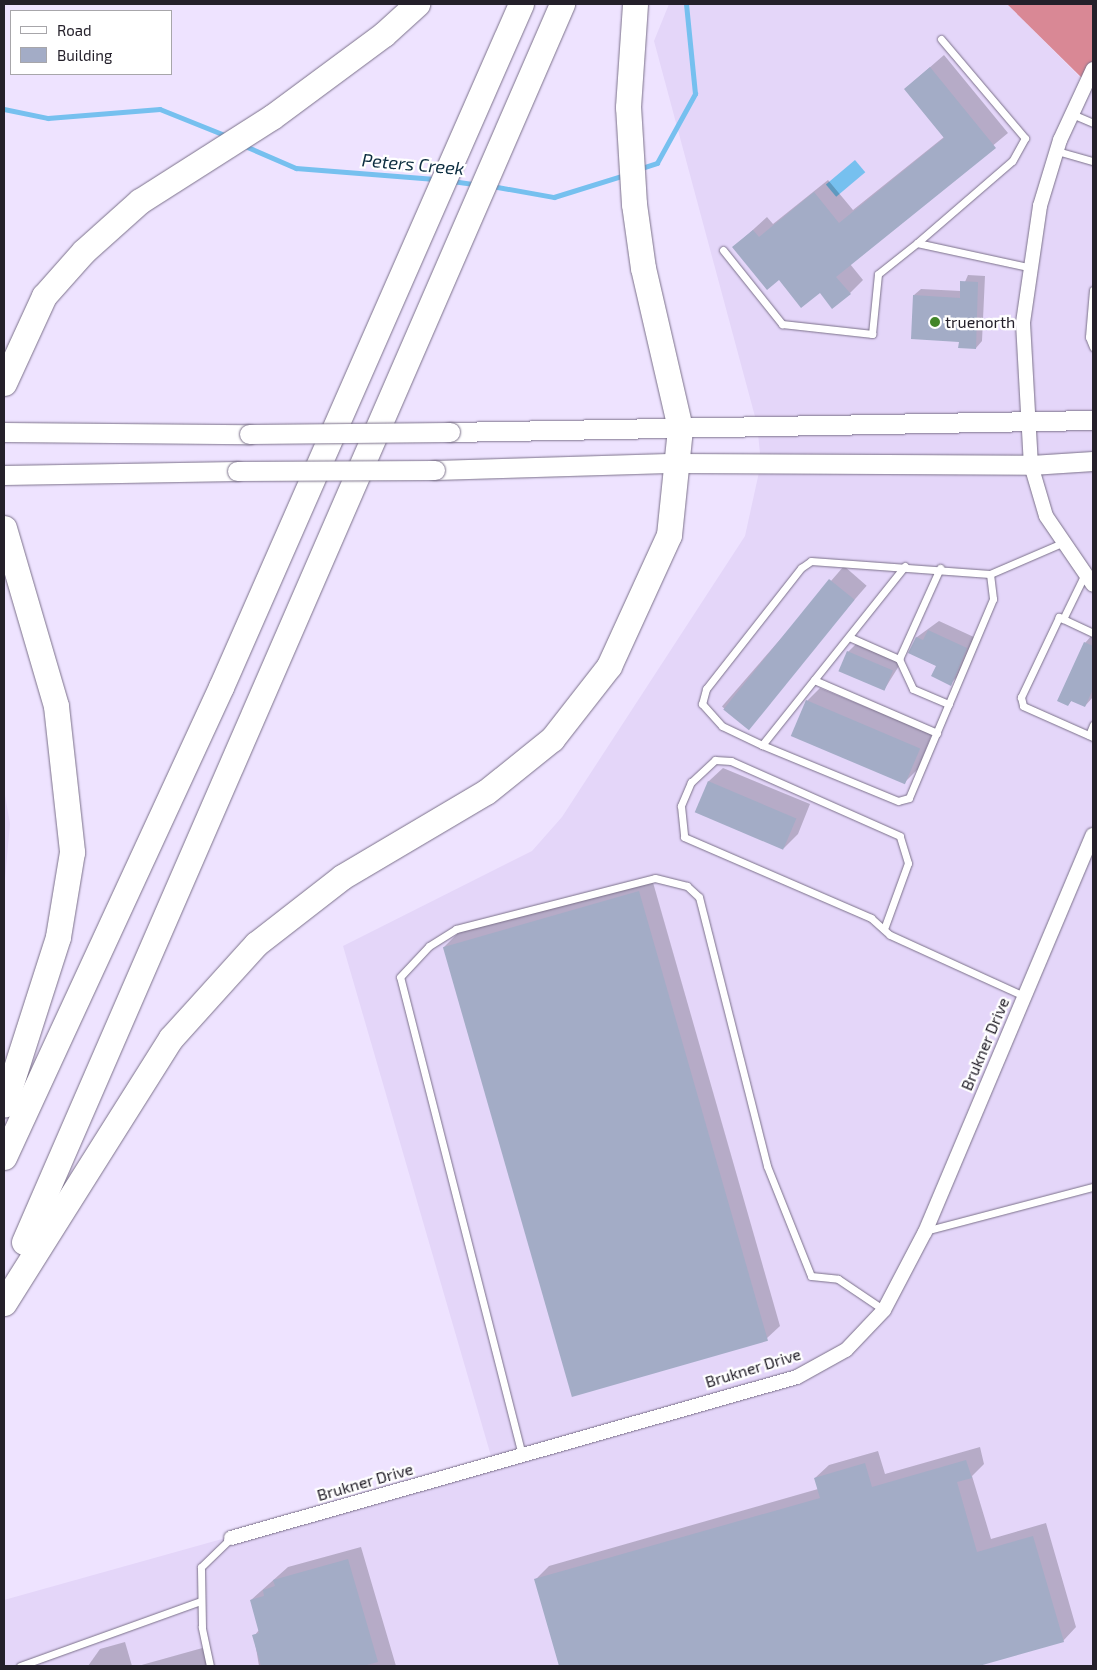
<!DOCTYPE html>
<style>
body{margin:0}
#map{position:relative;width:1097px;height:1670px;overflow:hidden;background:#eee3ff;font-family:"Exo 2",sans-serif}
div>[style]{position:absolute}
.built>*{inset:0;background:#e4d6f9}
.forest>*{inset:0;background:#d98895}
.water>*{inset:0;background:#76c0ef;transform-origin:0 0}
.shadow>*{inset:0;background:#0003;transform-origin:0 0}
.stream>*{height:4.5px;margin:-2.25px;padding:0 2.25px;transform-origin:2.25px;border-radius:2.25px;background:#76c0ef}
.building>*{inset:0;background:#a3acc6;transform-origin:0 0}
.roads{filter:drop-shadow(0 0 1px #7b718a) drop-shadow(0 0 1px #7b718a)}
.service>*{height:7px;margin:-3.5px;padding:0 3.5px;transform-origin:3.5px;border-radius:3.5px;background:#fff}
.minor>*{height:14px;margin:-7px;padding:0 7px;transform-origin:7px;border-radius:7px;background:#fff}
.secondary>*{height:19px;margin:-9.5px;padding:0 9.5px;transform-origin:9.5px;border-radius:9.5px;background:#fff}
.motorway>*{height:25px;margin:-12.5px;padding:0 12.5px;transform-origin:12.5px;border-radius:12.5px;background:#fff}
.bridges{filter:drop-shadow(0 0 1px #7b718a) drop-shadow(0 0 1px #7b718a)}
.secondary-bridge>*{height:19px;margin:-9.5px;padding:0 9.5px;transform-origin:9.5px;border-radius:9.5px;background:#fff}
.dots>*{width:14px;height:14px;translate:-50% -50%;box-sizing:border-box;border:2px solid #fff;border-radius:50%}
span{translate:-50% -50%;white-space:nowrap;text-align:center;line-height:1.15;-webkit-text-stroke:4.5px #fff;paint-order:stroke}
.poi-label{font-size:16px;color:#24202a}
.left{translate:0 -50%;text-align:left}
.street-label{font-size:16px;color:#24202a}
.water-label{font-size:18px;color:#0d2e41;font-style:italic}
.frame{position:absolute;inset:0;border:5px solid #24202a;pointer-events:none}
.legend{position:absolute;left:10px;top:10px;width:162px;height:65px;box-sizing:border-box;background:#fff;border:1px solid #a7a6aa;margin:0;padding:6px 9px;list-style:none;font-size:15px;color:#24202a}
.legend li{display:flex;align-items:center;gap:10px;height:25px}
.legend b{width:25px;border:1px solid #a7a6aa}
</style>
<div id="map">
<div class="built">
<i style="clip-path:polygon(669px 4px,1007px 4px,1085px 82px,1093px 69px,1093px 1666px,4px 1666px,4px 1600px,493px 1463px,343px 946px,532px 851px,562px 817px,745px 536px,761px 463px,757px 424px,654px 41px)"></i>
<i style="clip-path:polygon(4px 789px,10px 824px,4px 890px)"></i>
</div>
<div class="forest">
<i style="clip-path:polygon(1007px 4px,1093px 4px,1093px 69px,1086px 82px)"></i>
</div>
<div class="water">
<i style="left:855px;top:160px;width:16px;height:38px;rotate:50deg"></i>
</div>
<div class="shadow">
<i style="clip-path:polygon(944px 55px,1008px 133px,850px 264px,863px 280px,850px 293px,820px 291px,779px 278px,734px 247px,767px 217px,773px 224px,828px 180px,853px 210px,944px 137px,905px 89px)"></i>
<i style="clip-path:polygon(968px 275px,985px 276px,982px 341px,976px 348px,960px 341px,914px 295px,921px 289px,961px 291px)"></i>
<i style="left:844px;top:566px;width:30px;height:186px;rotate:41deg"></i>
<i style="clip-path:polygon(939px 621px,976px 638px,960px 674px,950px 684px,937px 666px,910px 653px,917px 637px)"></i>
<i style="clip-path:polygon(1093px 634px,1093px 697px,1085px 706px,1072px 700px,1068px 705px,1085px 643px)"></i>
<i style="clip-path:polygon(858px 642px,902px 661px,884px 690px,848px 652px)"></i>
<i style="clip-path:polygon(820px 688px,932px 734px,918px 769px,905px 782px,807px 701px)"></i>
<i style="clip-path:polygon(723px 768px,810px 804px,798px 834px,784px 848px,697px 812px,709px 781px)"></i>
<i style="clip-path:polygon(652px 879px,780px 1326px,766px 1339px,444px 947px,458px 933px)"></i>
<i style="clip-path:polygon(980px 1447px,984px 1464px,972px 1476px,991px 1539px,1046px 1523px,1076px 1627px,1063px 1641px,974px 1666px,561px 1666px,536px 1579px,549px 1566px,818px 1489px,815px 1478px,829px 1465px,878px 1451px,885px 1474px)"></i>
<i style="clip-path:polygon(361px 1547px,396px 1666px,259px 1666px,254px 1636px,259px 1630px,251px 1600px,288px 1567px)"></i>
<i style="clip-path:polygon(125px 1642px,132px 1666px,88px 1666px,100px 1649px)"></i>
<i style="clip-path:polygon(206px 1647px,211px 1666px,138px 1666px)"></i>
</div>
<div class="stream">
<i style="left:4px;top:109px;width:45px;rotate:11.6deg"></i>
<i style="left:48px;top:118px;width:112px;rotate:-4.6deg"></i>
<i style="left:160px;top:109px;width:72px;rotate:21.9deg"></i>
<i style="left:243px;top:145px;width:58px;rotate:23.5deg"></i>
<i style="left:296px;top:168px;width:139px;rotate:4.5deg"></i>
<i style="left:639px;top:169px;width:19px;rotate:-18deg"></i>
<i style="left:657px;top:163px;width:79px;rotate:-61.2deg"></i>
<i style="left:695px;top:94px;width:90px;rotate:-95.7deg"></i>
<i style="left:452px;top:181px;width:22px;rotate:8deg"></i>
<i style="left:492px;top:186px;width:63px;rotate:10.1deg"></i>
<i style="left:554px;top:197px;width:74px;rotate:-17.2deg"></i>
</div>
<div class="building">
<i style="clip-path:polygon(930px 67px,996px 148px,836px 277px,851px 294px,832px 309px,820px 293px,801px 308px,779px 280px,767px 290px,732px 247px,753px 230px,759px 237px,814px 192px,839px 223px,944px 138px,904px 89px)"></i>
<i style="clip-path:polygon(960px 281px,978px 282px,976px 349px,958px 348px,959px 342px,911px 339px,913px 295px,960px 298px)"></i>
<i style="left:829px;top:579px;width:33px;height:168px;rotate:39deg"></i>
<i style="clip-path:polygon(928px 630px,967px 648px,951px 686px,931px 676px,936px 666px,908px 653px,916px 637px,923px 640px)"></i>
<i style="clip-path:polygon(1084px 642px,1093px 646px,1093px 689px,1085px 707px,1071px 701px,1068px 706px,1057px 701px)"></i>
<i style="left:847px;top:651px;width:50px;height:22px;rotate:23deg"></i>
<i style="left:806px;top:700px;width:124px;height:39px;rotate:23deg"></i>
<i style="left:708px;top:781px;width:96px;height:34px;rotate:23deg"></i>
<i style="left:639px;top:891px;width:468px;height:204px;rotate:74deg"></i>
<i style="clip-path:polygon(966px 1460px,972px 1478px,957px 1482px,977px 1552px,1033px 1536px,1064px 1642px,979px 1666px,559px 1666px,534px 1579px,820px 1498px,814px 1478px,865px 1463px,872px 1487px)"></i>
<i style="clip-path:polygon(348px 1559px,378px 1662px,363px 1666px,261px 1666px,252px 1635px,259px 1633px,250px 1600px,264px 1596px,263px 1590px,275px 1586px,273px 1580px)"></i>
</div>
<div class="roads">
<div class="service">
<i style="left:941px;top:39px;width:130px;rotate:49.7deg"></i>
<i style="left:1025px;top:138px;width:26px;rotate:119deg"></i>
<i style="left:1012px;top:161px;width:125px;rotate:139.2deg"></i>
<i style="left:917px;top:243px;width:114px;rotate:12.2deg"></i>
<i style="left:1072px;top:114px;width:23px;rotate:23deg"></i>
<i style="left:1057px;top:151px;width:37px;rotate:16deg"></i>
<i style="left:723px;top:250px;width:95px;rotate:51.4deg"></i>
<i style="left:782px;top:324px;width:91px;rotate:6.3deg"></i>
<i style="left:872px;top:334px;width:60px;rotate:-84.3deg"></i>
<i style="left:878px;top:274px;width:50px;rotate:-38.5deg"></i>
<i style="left:1093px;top:290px;width:47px;rotate:94.9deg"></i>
<i style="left:1089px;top:337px;width:11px;rotate:68deg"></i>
<i style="left:990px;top:574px;width:25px;rotate:83deg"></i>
<i style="left:993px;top:599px;width:216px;rotate:112.9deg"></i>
<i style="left:909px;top:798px;width:11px;rotate:165deg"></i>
<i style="left:898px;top:801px;width:147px;rotate:-157.6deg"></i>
<i style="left:762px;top:745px;width:44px;rotate:-154.6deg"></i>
<i style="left:722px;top:726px;width:30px;rotate:-132deg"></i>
<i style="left:702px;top:704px;width:16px;rotate:-75deg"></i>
<i style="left:706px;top:689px;width:154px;rotate:-51.9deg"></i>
<i style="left:801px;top:568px;width:12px;rotate:-35deg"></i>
<i style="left:811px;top:561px;width:179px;rotate:4.2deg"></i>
<i style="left:990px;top:574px;width:78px;rotate:-23.3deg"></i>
<i style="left:1063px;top:619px;width:48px;rotate:-64deg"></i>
<i style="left:1093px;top:633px;width:38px;rotate:-155deg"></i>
<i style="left:1059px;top:617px;width:89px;rotate:115.4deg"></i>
<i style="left:1021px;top:697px;width:9px;rotate:77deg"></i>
<i style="left:1023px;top:706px;width:77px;rotate:23.9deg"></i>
<i style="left:849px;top:637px;width:55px;rotate:23.7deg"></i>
<i style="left:899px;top:659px;width:33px;rotate:65deg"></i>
<i style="left:913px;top:689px;width:39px;rotate:23deg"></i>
<i style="left:899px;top:659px;width:100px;rotate:-65.7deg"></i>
<i style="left:814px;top:680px;width:134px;rotate:23.3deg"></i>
<i style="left:1089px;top:735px;width:11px;rotate:-68deg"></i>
<i style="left:762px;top:745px;width:229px;rotate:-51.4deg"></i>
<i style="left:884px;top:929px;width:70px;rotate:-70deg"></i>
<i style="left:908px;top:863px;width:28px;rotate:-107deg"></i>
<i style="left:900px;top:836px;width:185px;rotate:-156.1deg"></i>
<i style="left:731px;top:761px;width:16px;rotate:-176deg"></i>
<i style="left:715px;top:760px;width:33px;rotate:137deg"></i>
<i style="left:691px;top:782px;width:26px;rotate:113deg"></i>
<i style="left:681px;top:806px;width:31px;rotate:84deg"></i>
<i style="left:684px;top:837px;width:204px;rotate:23.4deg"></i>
<i style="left:871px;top:918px;width:25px;rotate:42deg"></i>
<i style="left:890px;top:935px;width:147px;rotate:24.5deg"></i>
<i style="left:925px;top:1231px;width:174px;rotate:-14.7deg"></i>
<i style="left:522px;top:1455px;width:493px;rotate:-104.3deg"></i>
<i style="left:400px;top:977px;width:42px;rotate:-46.9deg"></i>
<i style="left:429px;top:946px;width:32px;rotate:-32deg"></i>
<i style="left:456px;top:929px;width:205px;rotate:-14.4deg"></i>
<i style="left:655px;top:878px;width:33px;rotate:14deg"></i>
<i style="left:687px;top:886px;width:16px;rotate:43deg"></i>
<i style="left:699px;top:897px;width:277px;rotate:75.8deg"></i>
<i style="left:767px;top:1166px;width:118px;rotate:68.2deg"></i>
<i style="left:811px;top:1276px;width:27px;rotate:6deg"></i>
<i style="left:838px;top:1279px;width:55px;rotate:34deg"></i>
<i style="left:20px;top:1666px;width:192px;rotate:-19.8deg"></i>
<i style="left:210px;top:1666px;width:40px;rotate:-102deg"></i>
<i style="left:202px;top:1627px;width:60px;rotate:-91deg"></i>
<i style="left:201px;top:1567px;width:42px;rotate:-44deg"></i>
</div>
<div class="minor">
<i style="left:1093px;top:69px;width:78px;rotate:114.9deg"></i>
<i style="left:1060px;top:140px;width:69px;rotate:106.9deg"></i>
<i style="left:1040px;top:206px;width:118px;rotate:98.3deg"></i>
<i style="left:1023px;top:323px;width:142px;rotate:86.8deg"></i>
<i style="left:1031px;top:465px;width:53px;rotate:73.6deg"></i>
<i style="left:1046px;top:516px;width:83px;rotate:55.7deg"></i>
<i style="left:231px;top:1538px;width:588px;rotate:-15.88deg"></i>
<i style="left:797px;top:1377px;width:56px;rotate:-28.9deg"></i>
<i style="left:846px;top:1350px;width:55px;rotate:-46.5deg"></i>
<i style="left:884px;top:1310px;width:88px;rotate:-62.3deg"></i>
<i style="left:925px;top:1232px;width:431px;rotate:-67.1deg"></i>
</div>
<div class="secondary">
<i style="left:4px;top:432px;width:245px;rotate:0.5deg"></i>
<i style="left:450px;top:432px;width:643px;rotate:-1.07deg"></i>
<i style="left:435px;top:470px;width:242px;rotate:-1.7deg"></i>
<i style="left:677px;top:463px;width:354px;rotate:0.3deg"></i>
<i style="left:1031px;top:465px;width:62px;rotate:-3.7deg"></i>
<i style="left:4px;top:475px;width:233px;rotate:-1deg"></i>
</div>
<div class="motorway">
<i style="left:4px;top:383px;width:96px;rotate:-65.3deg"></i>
<i style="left:44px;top:296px;width:60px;rotate:-48.4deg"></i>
<i style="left:84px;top:251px;width:75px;rotate:-41.8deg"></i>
<i style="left:140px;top:201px;width:156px;rotate:-32.5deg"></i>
<i style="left:272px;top:117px;width:139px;rotate:-36.5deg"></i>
<i style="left:384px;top:34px;width:45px;rotate:-42.3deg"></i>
<i style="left:4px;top:528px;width:185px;rotate:73.7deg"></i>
<i style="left:56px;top:706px;width:147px;rotate:83.7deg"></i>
<i style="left:72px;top:852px;width:86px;rotate:99.4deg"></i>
<i style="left:58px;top:937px;width:176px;rotate:107.8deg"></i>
<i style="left:4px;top:1157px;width:518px;rotate:-65.22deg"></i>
<i style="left:221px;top:687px;width:746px;rotate:-66.29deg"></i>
<i style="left:24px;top:1242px;width:1350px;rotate:-66.51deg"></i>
<i style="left:4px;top:1303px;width:313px;rotate:-57.8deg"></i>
<i style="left:171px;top:1038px;width:127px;rotate:-47.9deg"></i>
<i style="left:256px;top:944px;width:109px;rotate:-37.9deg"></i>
<i style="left:342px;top:877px;width:167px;rotate:-30.6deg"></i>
<i style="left:486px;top:792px;width:85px;rotate:-38.8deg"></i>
<i style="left:552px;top:739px;width:93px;rotate:-52deg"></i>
<i style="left:609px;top:666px;width:144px;rotate:-65.4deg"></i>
<i style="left:669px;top:535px;width:108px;rotate:-84.1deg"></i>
<i style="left:680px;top:428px;width:164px;rotate:-103deg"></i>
<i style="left:643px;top:268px;width:65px;rotate:-98deg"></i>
<i style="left:634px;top:204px;width:97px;rotate:-93.5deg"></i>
<i style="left:628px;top:107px;width:103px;rotate:-86.1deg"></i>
</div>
</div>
<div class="bridges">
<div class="secondary-bridge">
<i style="left:249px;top:434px;width:201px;rotate:-0.6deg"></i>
<i style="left:237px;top:471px;width:198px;rotate:-0.3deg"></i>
</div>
</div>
<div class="dots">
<i style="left:935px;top:322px;background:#438629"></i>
</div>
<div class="poi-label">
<span class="left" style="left:945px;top:322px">truenorth</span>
</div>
<div class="street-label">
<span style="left:985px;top:1044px;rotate:-67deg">Brukner Drive</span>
<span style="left:753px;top:1368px;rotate:-17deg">Brukner Drive</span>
<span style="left:365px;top:1482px;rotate:-16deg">Brukner Drive</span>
</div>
<div class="water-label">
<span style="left:413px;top:164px;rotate:5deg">Peters Creek</span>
</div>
<div class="frame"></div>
<ul class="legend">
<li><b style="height:6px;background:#fff"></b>Road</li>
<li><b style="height:14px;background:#a3acc6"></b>Building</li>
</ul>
</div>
